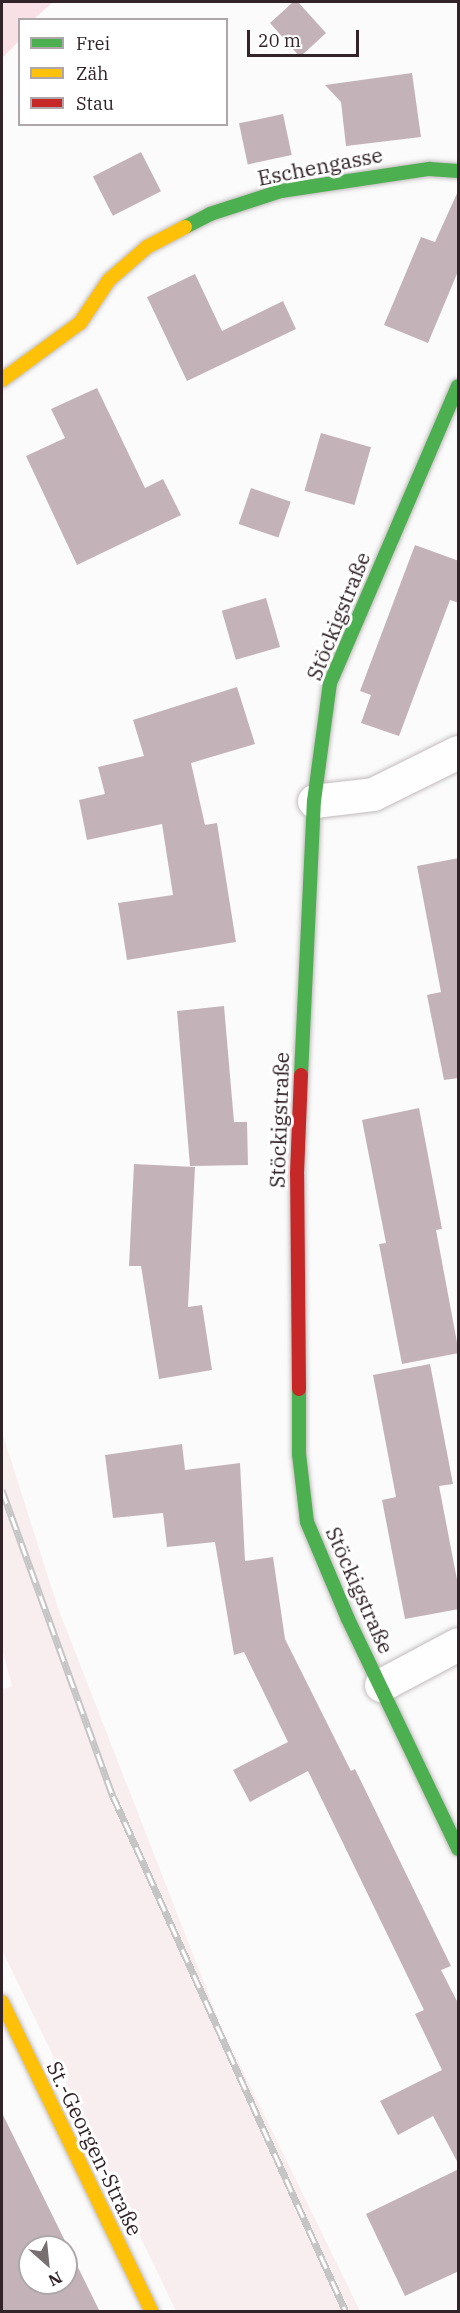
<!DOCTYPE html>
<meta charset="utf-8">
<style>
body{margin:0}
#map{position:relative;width:460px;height:2313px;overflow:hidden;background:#fbfbfb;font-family:"IBM Plex Serif",serif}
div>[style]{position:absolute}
.built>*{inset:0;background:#f8eef0}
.green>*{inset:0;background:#f9e0e7}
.building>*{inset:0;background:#c3b3b8;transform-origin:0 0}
.roads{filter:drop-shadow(0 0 2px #c1bbbc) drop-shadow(0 0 2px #c1bbbc)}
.street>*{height:33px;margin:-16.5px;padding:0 16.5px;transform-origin:16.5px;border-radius:16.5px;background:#fefefe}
.fast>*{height:14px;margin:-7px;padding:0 7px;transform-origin:7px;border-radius:7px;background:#4caf50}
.slow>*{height:14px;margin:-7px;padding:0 7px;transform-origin:7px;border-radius:7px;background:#ffc107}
.jam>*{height:14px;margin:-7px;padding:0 7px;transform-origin:7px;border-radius:7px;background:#c62828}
.rail>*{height:7px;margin-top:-3.5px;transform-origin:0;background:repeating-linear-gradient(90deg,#fff 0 14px,#c6c5c5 0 28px);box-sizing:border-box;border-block:2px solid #c6c5c5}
span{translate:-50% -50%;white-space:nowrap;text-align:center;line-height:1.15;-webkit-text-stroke:6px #fff;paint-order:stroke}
.street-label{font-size:21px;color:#312327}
.frame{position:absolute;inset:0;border:3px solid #312327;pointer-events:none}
.legend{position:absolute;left:18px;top:18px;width:210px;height:108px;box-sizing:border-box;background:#fff;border:2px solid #ada7a9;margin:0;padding:8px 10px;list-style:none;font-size:18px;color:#312327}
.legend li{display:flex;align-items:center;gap:12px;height:30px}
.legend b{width:30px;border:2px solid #ada7a9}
.north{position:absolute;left:18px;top:2235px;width:60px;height:60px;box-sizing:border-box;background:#fff;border:2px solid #ada7a9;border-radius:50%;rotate:153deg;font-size:16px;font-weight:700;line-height:24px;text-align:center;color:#312327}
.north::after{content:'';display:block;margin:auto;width:21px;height:27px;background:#786f71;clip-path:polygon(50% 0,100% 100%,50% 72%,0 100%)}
.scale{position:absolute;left:247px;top:30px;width:112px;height:27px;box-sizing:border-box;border:3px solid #312327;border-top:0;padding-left:8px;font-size:18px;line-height:21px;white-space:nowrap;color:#312327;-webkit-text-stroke:4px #fff;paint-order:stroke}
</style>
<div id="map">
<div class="built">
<i style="clip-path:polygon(2px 1432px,58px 1608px,221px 2026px,360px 2311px,176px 2311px,2px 1950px,2px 1690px,12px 1686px,2px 1649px)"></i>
</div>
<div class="green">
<i style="clip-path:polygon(2px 2px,53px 2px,34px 19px,20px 20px,19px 41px,2px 58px)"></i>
</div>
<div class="building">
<i style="clip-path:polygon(293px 2px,298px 2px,326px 33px,300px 57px,270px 23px)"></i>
<i style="clip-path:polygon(412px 73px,421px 137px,346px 146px,341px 102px,325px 85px)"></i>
<i style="left:283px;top:114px;width:42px;height:45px;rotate:78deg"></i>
<i style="left:141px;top:152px;width:44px;height:54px;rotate:63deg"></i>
<i style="clip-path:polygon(459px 189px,459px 269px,428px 343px,384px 325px,421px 237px,435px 242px)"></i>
<i style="clip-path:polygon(195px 274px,222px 331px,283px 301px,296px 329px,187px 381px,147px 297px)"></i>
<i style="clip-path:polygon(97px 388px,145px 488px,163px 479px,181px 515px,77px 565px,26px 456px,65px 438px,51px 409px)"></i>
<i style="left:321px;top:433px;width:52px;height:60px;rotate:16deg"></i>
<i style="left:251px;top:488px;width:42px;height:38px;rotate:19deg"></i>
<i style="clip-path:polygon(415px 545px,459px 561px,459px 603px,450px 600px,399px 736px,361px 723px,371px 695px,360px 691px)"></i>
<i style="left:266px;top:598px;width:51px;height:46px;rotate:74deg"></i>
<i style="clip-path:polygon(237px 687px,255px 744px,191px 763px,205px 825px,217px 823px,236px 942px,127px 960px,118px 903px,173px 895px,162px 824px,87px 840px,79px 800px,105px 794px,98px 767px,144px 756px,133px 720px)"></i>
<i style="clip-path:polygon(459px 858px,459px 1078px,444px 1080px,427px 995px,441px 992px,417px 866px)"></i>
<i style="clip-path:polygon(224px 1006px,234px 1122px,247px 1122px,248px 1165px,190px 1166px,177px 1011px)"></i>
<i style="clip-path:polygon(419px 1108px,442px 1229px,436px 1230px,459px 1353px,402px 1364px,379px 1244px,386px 1243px,362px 1120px)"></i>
<i style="clip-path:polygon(134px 1164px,195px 1167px,188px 1307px,202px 1305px,212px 1370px,159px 1379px,141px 1266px,129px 1266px)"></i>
<i style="clip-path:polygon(430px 1364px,453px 1484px,439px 1486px,459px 1590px,459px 1609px,405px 1619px,382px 1500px,396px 1497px,373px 1375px)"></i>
<i style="clip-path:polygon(182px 1444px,185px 1470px,240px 1463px,245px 1561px,273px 1557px,285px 1639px,351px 1771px,355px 1769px,451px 1966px,441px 1970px,459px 2005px,459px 2165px,433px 2116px,398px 2135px,380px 2101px,442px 2070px,415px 2014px,424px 2010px,308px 1771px,250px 1802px,233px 1770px,288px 1742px,244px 1652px,234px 1655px,215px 1542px,167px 1547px,163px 1513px,113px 1518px,105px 1455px)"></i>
<i style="clip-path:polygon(evenodd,2px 2113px,100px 2312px,2px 2312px,2px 2113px,30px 2247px,66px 2247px,66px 2283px,30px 2283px,30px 2247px)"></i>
<i style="clip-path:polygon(459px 2169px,459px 2271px,405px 2296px,366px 2214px)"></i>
</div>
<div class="roads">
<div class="street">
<i style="left:314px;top:801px;width:59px;rotate:-6.8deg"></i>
<i style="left:373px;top:794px;width:95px;rotate:-26.3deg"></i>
<i style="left:381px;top:1685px;width:87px;rotate:-28deg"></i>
</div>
<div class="fast">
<i style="left:185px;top:227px;width:28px;rotate:-27deg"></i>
<i style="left:210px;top:214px;width:75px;rotate:-17.9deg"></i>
<i style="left:281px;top:191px;width:150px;rotate:-8.5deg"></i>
<i style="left:429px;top:169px;width:29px;rotate:4deg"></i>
<i style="left:301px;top:1075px;width:274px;rotate:-87.3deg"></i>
<i style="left:314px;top:801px;width:119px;rotate:-82.3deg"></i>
<i style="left:330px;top:683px;width:323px;rotate:-66.7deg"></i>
<i style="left:299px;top:1389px;width:65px;rotate:90deg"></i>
<i style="left:299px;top:1454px;width:68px;rotate:83.3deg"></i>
<i style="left:307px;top:1522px;width:105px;rotate:67.1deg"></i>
<i style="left:348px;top:1619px;width:255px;rotate:64.4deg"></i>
</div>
<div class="slow">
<i style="left:2px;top:380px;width:97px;rotate:-36.2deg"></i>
<i style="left:80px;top:323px;width:52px;rotate:-56deg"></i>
<i style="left:109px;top:280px;width:50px;rotate:-41deg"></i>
<i style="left:147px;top:247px;width:43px;rotate:-27.8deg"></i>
<i style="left:2px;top:2002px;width:344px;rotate:64.2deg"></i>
</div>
<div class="jam">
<i style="left:299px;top:1389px;width:215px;rotate:-90.5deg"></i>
<i style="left:297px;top:1174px;width:99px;rotate:-87.7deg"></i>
</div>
</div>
<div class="rail">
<i style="left:2px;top:1490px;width:326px;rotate:70.1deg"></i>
<i style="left:113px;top:1796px;width:566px;rotate:65.7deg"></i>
</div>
<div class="street-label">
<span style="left:320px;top:166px;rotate:-11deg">Eschengasse</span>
<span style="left:338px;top:616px;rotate:-68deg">Stöckigstraße</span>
<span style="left:279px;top:1120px;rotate:-88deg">Stöckigstraße</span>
<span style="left:360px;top:1590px;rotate:66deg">Stöckigstraße</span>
<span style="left:95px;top:2148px;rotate:64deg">St.-Georgen-Straße</span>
</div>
<div class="frame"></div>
<ul class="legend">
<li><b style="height:8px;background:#4caf50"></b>Frei</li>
<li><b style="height:8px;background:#ffc107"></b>Zäh</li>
<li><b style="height:8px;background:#c62828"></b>Stau</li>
</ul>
<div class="north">N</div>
<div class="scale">20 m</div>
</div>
